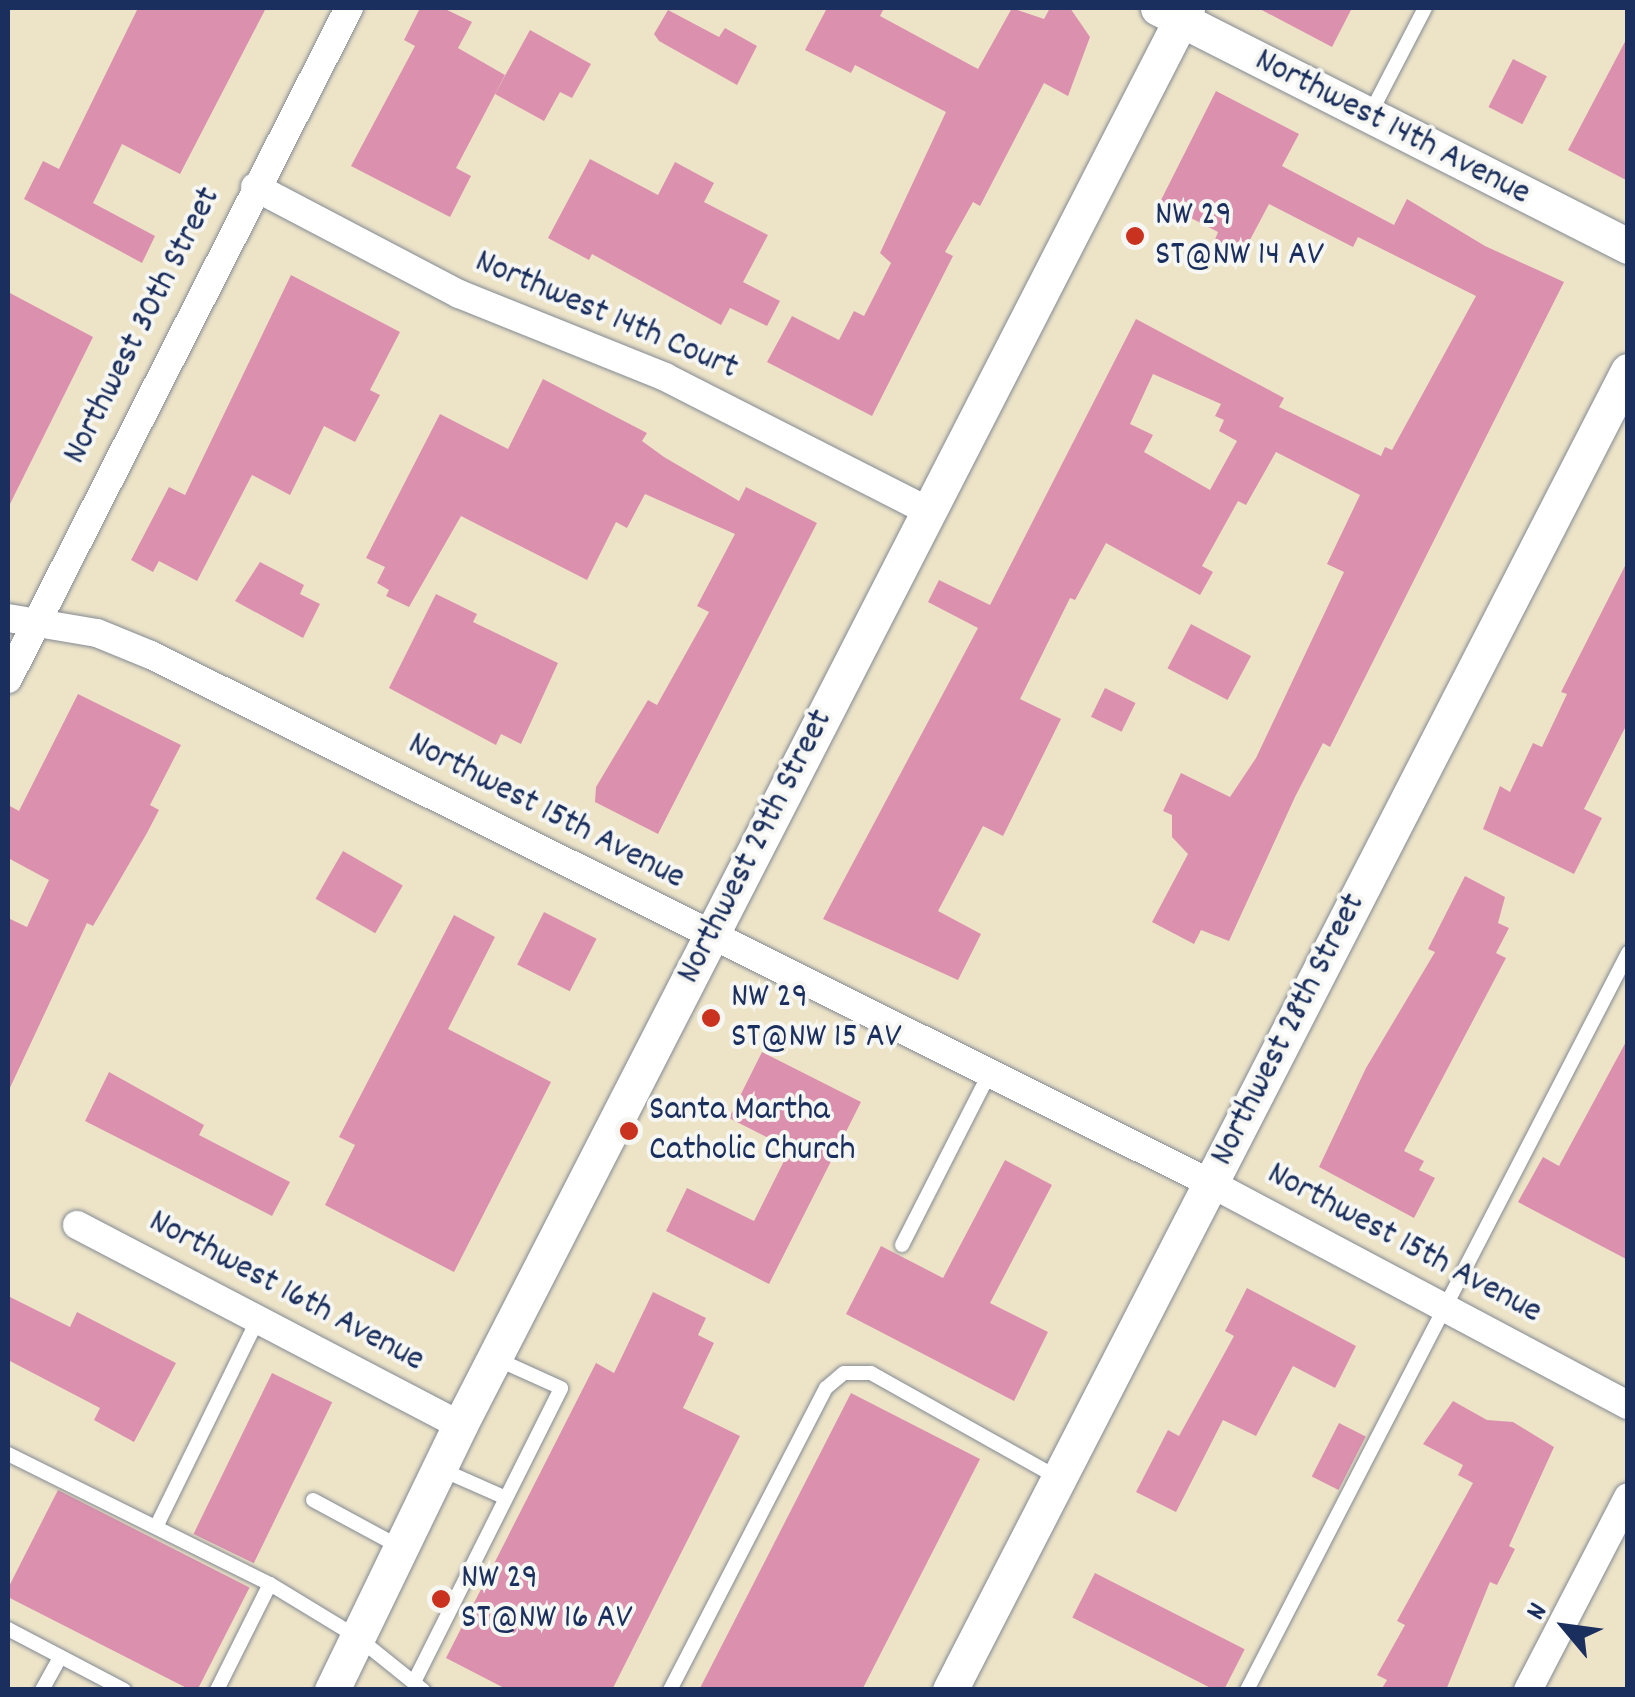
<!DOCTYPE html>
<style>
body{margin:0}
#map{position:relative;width:1635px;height:1697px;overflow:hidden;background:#ede4c8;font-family:Dekko,sans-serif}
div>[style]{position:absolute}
.building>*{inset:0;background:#db91ae;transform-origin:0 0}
.roads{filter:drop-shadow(0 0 2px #848a93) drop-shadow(0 0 2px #848a93)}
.service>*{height:14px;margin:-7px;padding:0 7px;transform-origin:7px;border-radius:7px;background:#fff}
.minor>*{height:28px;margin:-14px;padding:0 14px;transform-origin:14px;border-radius:14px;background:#fff}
.tertiary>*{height:35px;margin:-17.5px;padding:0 17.5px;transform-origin:17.5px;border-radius:17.5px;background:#fff}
.dots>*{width:28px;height:28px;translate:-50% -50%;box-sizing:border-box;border:5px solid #f6f6f2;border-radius:50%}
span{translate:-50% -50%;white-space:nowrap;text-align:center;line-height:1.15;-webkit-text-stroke:8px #f6f6f2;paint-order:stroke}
.street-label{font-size:35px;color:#1b2f5e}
.poi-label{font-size:35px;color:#1b2f5e}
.left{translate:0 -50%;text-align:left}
.frame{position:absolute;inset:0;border:10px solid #1b2f5e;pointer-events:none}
.north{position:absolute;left:1515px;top:1577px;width:100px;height:100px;-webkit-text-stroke:8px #f6f6f2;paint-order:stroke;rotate:299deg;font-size:28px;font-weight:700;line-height:40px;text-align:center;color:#1b2f5e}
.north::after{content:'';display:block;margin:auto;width:35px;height:45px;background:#1b2f5e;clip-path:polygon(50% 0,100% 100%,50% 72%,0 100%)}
</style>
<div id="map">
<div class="building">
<i style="clip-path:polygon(138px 8px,266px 8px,180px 174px,122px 144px,93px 203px,155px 236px,142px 263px,24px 199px,43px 161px,59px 169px)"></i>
<i style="clip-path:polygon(420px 8px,443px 8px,472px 22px,458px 48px,505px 75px,456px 168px,471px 176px,450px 217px,351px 166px,415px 46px,404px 40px)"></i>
<i style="clip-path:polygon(827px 8px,884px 8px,880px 16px,978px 69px,1012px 8px,1044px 19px,1050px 8px,1070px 8px,1090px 37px,1068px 96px,1044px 83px,980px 206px,973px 202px,945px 252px,953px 256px,872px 416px,767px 362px,792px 316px,839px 340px,854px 311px,864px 316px,891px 263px,880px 253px,946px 112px,855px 65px,851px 73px,805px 50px)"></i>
<i style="clip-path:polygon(1258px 8px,1352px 8px,1332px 47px)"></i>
<i style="clip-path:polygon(668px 10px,719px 37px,725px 28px,757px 46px,737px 85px,659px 41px,654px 34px)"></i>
<i style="clip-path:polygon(530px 30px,591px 64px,572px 98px,560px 92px,544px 121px,495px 94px)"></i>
<i style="clip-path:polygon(1628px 36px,1628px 181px,1568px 150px)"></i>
<i style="left:1513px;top:59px;width:38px;height:54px;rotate:27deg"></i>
<i style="clip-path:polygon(evenodd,1216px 91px,1299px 134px,1282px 166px,1394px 225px,1407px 199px,1485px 246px,1564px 282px,1330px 747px,1323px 743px,1295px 797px,1229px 941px,1201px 930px,1194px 944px,1152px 922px,1188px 854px,1172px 837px,1172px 815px,1163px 811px,1181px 773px,1230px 797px,1256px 758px,1344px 572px,1327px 564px,1360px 495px,1276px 452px,1246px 505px,1238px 501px,1202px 566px,1213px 572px,1200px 595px,1106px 543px,1075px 600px,1070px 598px,1020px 699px,1061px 719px,1003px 836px,983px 826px,938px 911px,981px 934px,958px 980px,823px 919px,978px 628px,928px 602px,939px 580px,990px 605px,1136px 319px,1284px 398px,1279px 407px,1381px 456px,1385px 447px,1392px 450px,1476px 296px,1358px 237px,1353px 247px,1269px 204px,1242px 255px,1214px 242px,1218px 232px,1160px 202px,1216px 91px,1153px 374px,1221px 404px,1215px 416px,1224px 420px,1219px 431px,1237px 441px,1210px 490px,1144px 452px,1153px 435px,1130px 424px,1153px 374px)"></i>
<i style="clip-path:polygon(590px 159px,658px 195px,675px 162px,714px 183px,704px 202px,768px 235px,743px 282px,780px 301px,767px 326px,730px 308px,721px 325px,592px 254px,589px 260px,548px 238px)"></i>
<i style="clip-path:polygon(291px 275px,400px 332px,370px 390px,380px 395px,355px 442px,324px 426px,290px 495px,252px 475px,197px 581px,159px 561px,153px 572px,131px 560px,169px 487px,185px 495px)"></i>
<i style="clip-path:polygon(8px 292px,93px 337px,8px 508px)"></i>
<i style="clip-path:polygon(543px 379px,647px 433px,642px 441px,664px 457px,739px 501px,746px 487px,817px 523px,658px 834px,595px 802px,596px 787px,648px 700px,657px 705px,709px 612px,697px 606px,735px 534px,645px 494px,627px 528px,616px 522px,587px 580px,461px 516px,409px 607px,386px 596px,389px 590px,377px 583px,385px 567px,366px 558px,440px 414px,508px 449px)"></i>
<i style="clip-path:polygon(1628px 560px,1628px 722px,1584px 809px,1602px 818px,1574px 874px,1483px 829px,1500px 786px,1510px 792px,1533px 743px,1542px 747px,1567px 694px,1561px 692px)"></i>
<i style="clip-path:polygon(260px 562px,304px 585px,300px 594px,320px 604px,303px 638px,235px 601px)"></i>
<i style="clip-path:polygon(436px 594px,477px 614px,473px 622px,558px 663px,521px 744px,501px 734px,496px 745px,389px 688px)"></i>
<i style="left:1191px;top:624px;width:68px;height:50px;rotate:28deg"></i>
<i style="left:1105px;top:688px;width:34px;height:32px;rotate:26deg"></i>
<i style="clip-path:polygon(78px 694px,181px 745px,150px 805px,159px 810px,147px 833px,93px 926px,87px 923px,8px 1092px,8px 918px,27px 927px,49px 880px,8px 858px,8px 805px,19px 811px)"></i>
<i style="left:343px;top:851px;width:69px;height:55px;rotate:30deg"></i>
<i style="clip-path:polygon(1465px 876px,1505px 897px,1498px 923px,1509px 928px,1496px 953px,1506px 958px,1404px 1151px,1424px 1161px,1419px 1170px,1435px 1178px,1414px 1218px,1319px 1167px,1366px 1068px,1435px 952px,1428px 949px)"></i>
<i style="left:544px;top:912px;width:59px;height:59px;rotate:27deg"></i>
<i style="clip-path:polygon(454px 915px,495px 937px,448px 1029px,551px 1082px,454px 1272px,325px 1205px,355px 1145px,339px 1137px)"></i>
<i style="clip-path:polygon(1628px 1038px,1628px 1260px,1518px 1202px,1543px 1157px,1559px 1166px)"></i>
<i style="clip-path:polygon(762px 1052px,861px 1102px,769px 1284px,666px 1231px,687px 1188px,754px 1221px,790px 1149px,729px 1118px)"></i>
<i style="clip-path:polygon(109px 1072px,204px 1125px,199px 1135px,290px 1182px,272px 1216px,85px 1121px)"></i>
<i style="clip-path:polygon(1005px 1160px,1052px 1185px,990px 1303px,1048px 1332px,1014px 1401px,846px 1314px,881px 1246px,943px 1278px)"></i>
<i style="clip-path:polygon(1247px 1288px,1356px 1346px,1335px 1388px,1293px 1366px,1256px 1436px,1223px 1420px,1176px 1512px,1136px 1492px,1168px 1430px,1179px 1436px,1234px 1336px,1225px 1331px)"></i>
<i style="clip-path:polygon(653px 1292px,706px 1318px,698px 1335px,714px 1343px,683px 1408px,740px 1436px,612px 1690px,508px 1690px,446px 1658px,596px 1363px,614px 1373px)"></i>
<i style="clip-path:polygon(8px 1296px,70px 1327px,77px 1312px,176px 1363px,134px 1442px,94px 1420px,100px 1408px,8px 1360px)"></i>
<i style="left:272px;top:1373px;width:67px;height:179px;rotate:26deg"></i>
<i style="clip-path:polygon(851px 1393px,980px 1459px,862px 1690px,699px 1690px)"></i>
<i style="clip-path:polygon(1453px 1401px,1487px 1420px,1513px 1422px,1554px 1447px,1509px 1546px,1515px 1549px,1497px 1585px,1490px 1582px,1446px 1690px,1381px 1690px,1387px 1680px,1377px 1675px,1405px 1625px,1397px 1621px,1473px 1483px,1458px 1475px,1463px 1465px,1423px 1444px)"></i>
<i style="left:1339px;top:1423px;width:30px;height:60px;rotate:27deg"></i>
<i style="left:58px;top:1490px;width:215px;height:118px;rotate:27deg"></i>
<i style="left:1095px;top:1573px;width:168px;height:50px;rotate:27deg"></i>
</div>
<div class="roads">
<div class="service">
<i style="left:1369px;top:116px;width:122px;rotate:-62.6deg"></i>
<i style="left:902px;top:1245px;width:192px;rotate:-63deg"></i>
<i style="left:8px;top:1454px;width:292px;rotate:26.4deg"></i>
<i style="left:270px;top:1584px;width:119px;rotate:116.6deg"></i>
<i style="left:438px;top:1468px;width:74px;rotate:23.8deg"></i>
<i style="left:313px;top:1500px;width:97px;rotate:28.4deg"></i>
<i style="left:157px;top:1525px;width:229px;rotate:-63.9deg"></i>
<i style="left:270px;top:1584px;width:102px;rotate:31.3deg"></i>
<i style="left:357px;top:1637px;width:85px;rotate:38.8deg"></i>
<i style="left:8px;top:1629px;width:131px;rotate:27.7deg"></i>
<i style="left:415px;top:1680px;width:326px;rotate:-63.4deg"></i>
<i style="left:561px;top:1388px;width:72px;rotate:-155.6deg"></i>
<i style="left:42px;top:1690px;width:38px;rotate:-61deg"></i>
<i style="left:670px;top:1690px;width:340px;rotate:-62.7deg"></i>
<i style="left:826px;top:1388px;width:23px;rotate:-40deg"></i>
<i style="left:844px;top:1373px;width:27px"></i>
<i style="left:871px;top:1373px;width:214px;rotate:29.3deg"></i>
<i style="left:1247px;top:1690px;width:830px;rotate:-62.66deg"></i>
</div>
<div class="minor">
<i style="left:255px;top:187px;width:230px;rotate:27.7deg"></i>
<i style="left:459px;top:294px;width:222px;rotate:21.9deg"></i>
<i style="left:665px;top:377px;width:295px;rotate:27deg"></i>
<i style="left:8px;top:618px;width:90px;rotate:9.6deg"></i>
<i style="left:97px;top:633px;width:58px;rotate:22.2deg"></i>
<i style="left:151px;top:655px;width:1183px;rotate:26.5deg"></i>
<i style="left:1210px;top:1183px;width:473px;rotate:28deg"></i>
<i style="left:8px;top:679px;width:753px;rotate:-63.06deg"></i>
<i style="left:77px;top:1225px;width:432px;rotate:27.6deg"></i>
<i style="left:1528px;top:1690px;width:217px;rotate:-62.6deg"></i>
</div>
<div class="tertiary">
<i style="left:1158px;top:8px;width:527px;rotate:26.86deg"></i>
<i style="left:332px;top:1690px;width:294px;rotate:-64.2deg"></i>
<i style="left:460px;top:1425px;width:1593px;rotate:-62.84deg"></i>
<i style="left:950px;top:1690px;width:1483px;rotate:-62.8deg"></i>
</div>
</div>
<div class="dots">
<i style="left:1135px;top:236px;background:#c8321e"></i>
<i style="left:711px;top:1018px;background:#c8321e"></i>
<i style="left:629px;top:1131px;background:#c8321e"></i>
<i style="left:441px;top:1599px;background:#c8321e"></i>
</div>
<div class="street-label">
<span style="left:1392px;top:128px;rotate:27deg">Northwest 14th Avenue</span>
<span style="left:606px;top:316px;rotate:23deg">Northwest 14th Court</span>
<span style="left:143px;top:326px;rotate:-63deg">Northwest 30th Street</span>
<span style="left:546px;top:812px;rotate:27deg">Northwest 15th Avenue</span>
<span style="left:756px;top:847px;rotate:-63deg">Northwest 29th Street</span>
<span style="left:1289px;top:1030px;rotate:-63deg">Northwest 28th Street</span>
<span style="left:1404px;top:1244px;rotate:28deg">Northwest 15th Avenue</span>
<span style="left:286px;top:1292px;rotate:28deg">Northwest 16th Avenue</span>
</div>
<div class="poi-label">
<span class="left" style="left:1155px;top:236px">NW 29<br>ST@NW 14 AV</span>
<span class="left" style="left:731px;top:1018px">NW 29<br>ST@NW 15 AV</span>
<span class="left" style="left:649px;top:1131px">Santa Martha<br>Catholic Church</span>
<span class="left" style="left:461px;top:1599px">NW 29<br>ST@NW 16 AV</span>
</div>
<div class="frame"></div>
<div class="north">N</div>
</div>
